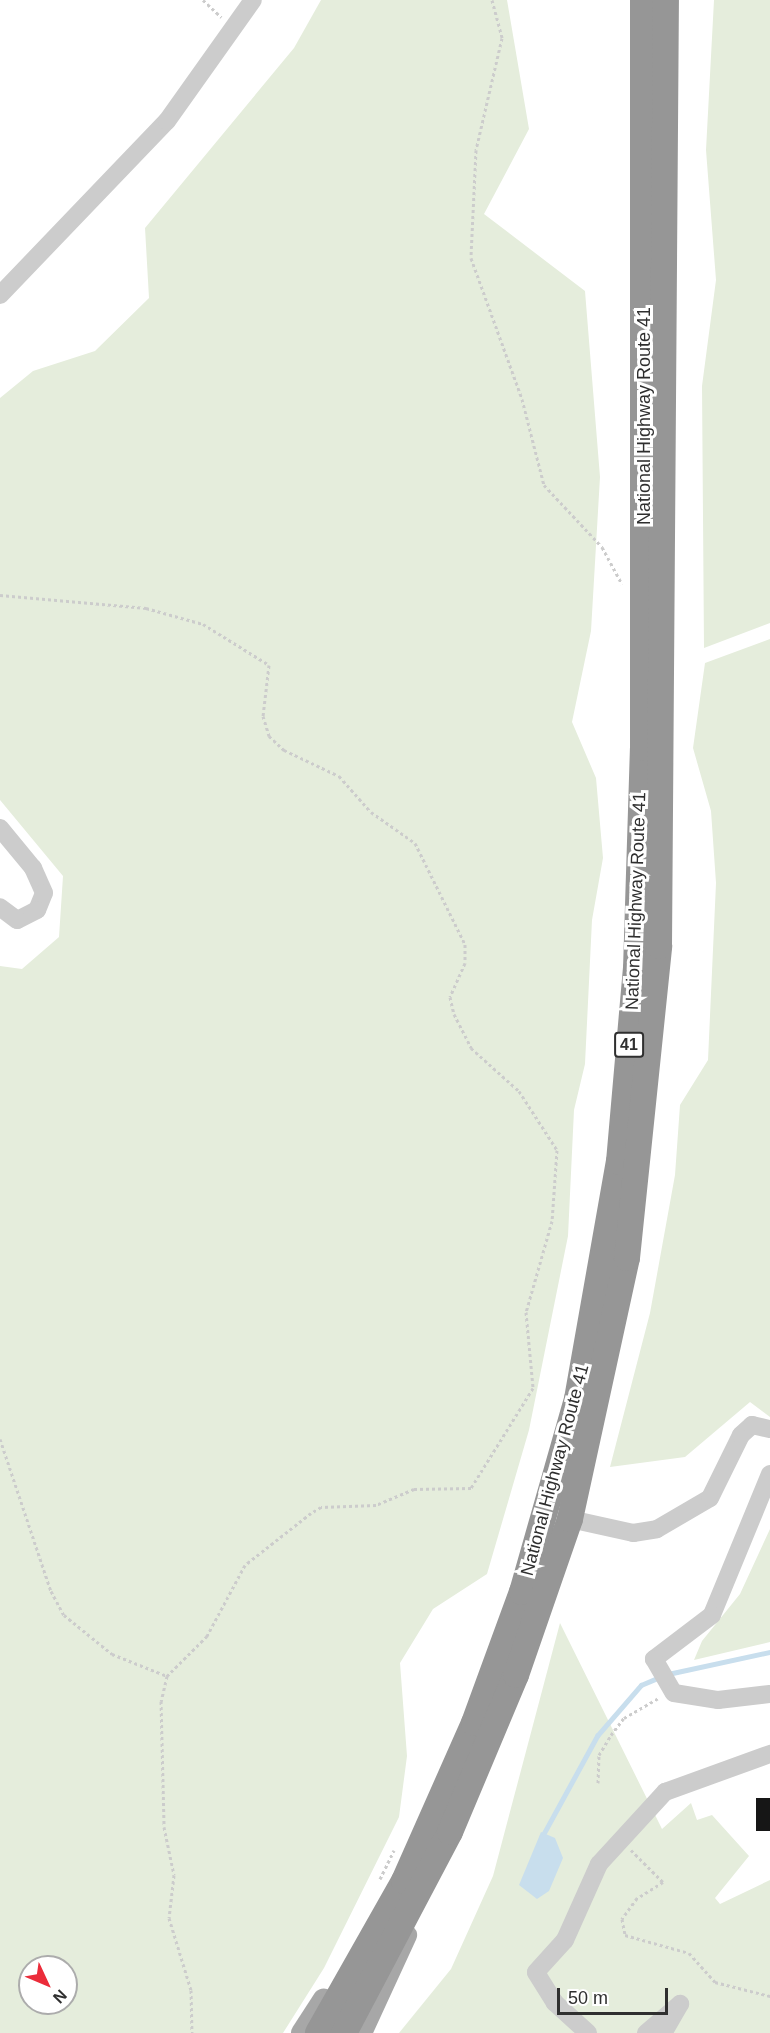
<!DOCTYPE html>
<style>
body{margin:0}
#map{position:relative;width:770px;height:2033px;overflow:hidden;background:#fff;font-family:Arial,sans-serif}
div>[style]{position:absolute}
.green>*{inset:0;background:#e5eddc}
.water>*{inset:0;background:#c8deed}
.stream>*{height:4.5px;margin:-2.25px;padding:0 2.25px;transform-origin:2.25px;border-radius:2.25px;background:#c8deed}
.building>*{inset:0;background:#161616;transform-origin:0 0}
.path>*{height:3px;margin-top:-1.5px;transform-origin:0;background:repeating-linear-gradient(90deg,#ccc 0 3px,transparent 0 6px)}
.minor>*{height:18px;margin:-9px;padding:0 9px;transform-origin:9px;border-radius:9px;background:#ccc}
.major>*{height:22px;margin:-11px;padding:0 11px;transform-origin:11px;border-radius:11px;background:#a7a7a7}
.highway>*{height:26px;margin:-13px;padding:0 13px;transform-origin:13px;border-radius:13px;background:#969696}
span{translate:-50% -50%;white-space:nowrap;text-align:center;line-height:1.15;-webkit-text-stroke:6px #fff;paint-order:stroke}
.shield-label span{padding:2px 4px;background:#fff;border:2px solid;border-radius:4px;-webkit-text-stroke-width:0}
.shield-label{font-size:16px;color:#2f2f2f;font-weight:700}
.street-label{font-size:18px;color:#2f2f2f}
.north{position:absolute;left:18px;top:1955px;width:60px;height:60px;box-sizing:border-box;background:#fff;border:2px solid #acacac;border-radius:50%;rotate:134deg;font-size:16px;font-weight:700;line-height:24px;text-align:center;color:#2f2f2f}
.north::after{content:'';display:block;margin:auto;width:21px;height:27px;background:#eb2c3a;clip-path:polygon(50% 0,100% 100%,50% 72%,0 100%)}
.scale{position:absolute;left:557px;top:1988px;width:111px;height:27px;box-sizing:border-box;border:3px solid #2f2f2f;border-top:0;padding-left:8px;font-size:18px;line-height:21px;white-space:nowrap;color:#2f2f2f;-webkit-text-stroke:4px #fff;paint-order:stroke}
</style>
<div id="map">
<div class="green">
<i style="clip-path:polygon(evenodd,321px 0,507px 0,529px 129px,484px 214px,585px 291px,600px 477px,591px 631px,572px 722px,596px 778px,603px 858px,592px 920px,585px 1064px,574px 1110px,568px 1236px,529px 1430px,487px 1574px,433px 1609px,400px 1663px,407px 1756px,399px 1817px,324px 1968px,283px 2033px,0 2033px,0 966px,22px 969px,59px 937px,63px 876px,0 800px,0 398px,33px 371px,95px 351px,149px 298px,145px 228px,294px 48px,321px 0,30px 1967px,66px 1967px,66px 2003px,30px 2003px,30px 1967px)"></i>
<i style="clip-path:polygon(714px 0,770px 0,770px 623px,704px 648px,702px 386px,716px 280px,706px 150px)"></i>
<i style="clip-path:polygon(770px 639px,770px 1417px,750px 1402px,685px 1457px,610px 1467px,650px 1313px,675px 1175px,680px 1105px,708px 1060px,716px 883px,711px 811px,693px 748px,705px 663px)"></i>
<i style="clip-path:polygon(770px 1529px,770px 1642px,694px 1660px,702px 1641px,740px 1594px)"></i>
<i style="clip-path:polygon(560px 1623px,662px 1829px,691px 1803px,697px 1820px,712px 1815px,749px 1856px,715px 1898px,720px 1904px,770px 1880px,770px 2033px,399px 2033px,451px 1969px,493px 1876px)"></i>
</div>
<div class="water">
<i style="clip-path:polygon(541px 1832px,555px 1838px,563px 1858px,549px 1891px,537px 1899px,519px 1885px)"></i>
</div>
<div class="stream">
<i style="left:668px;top:1674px;width:104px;rotate:-12.2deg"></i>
<i style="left:544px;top:1833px;width:111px;rotate:-61.3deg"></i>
<i style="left:597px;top:1736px;width:67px;rotate:-49.2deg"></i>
<i style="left:641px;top:1685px;width:21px;rotate:-23deg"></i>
</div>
<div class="building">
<i style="left:756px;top:1798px;width:14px;height:33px"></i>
</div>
<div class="path">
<i style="left:203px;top:0;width:25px;rotate:43deg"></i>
<i style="left:492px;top:0;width:39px;rotate:75deg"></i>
<i style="left:502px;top:38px;width:115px;rotate:103.1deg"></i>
<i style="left:476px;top:150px;width:108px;rotate:92.7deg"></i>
<i style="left:471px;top:258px;width:150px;rotate:70.1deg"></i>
<i style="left:522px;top:399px;width:89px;rotate:75.7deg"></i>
<i style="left:544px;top:485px;width:85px;rotate:46.9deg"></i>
<i style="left:602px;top:547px;width:42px;rotate:61.6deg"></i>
<i style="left:0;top:595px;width:147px;rotate:5.1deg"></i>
<i style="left:146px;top:608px;width:59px;rotate:15.7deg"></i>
<i style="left:203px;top:624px;width:78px;rotate:31.8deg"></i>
<i style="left:269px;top:665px;width:51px;rotate:96.7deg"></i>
<i style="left:263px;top:716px;width:21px;rotate:73deg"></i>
<i style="left:269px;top:736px;width:21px;rotate:43deg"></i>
<i style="left:284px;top:750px;width:61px;rotate:25.3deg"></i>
<i style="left:339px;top:776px;width:48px;rotate:48.4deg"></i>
<i style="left:371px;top:812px;width:54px;rotate:35.2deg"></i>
<i style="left:415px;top:843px;width:113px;rotate:63.7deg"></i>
<i style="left:465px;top:944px;width:19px;rotate:90deg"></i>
<i style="left:465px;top:963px;width:37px;rotate:114deg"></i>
<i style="left:450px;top:997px;width:17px;rotate:77deg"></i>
<i style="left:454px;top:1014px;width:38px;rotate:63deg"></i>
<i style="left:471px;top:1048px;width:64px;rotate:41.9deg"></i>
<i style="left:519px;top:1091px;width:70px;rotate:57.2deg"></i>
<i style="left:557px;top:1150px;width:71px;rotate:94deg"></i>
<i style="left:552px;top:1221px;width:95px;rotate:105.9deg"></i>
<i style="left:526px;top:1312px;width:76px;rotate:84.7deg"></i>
<i style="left:533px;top:1388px;width:118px;rotate:121.8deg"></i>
<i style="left:471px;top:1488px;width:57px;rotate:179deg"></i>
<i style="left:414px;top:1489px;width:41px;rotate:157.2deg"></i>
<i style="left:376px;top:1505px;width:55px;rotate:177.9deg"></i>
<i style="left:321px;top:1507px;width:12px;rotate:149deg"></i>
<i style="left:311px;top:1513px;width:84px;rotate:141.8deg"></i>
<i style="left:245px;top:1565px;width:81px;rotate:118.2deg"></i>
<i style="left:207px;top:1636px;width:57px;rotate:135deg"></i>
<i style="left:167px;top:1676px;width:26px;rotate:103deg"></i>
<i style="left:161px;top:1701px;width:126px;rotate:88.6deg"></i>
<i style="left:164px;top:1827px;width:49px;rotate:78.2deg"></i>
<i style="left:174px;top:1875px;width:43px;rotate:96.6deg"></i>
<i style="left:169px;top:1918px;width:75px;rotate:73deg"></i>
<i style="left:191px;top:1990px;width:43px;rotate:88.7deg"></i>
<i style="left:0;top:1439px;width:160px;rotate:71.5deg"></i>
<i style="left:51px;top:1591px;width:27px;rotate:62deg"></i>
<i style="left:64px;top:1615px;width:62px;rotate:39.1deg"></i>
<i style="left:112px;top:1654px;width:59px;rotate:21.8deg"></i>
<i style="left:598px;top:1783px;width:28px;rotate:-88deg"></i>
<i style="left:599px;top:1755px;width:23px;rotate:-59deg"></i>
<i style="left:611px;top:1735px;width:21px;rotate:-53deg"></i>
<i style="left:624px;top:1718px;width:39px;rotate:-30deg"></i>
<i style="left:631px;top:1850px;width:45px;rotate:45deg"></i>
<i style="left:663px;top:1882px;width:31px;rotate:148deg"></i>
<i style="left:637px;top:1898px;width:26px;rotate:126deg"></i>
<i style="left:622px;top:1919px;width:16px;rotate:79deg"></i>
<i style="left:625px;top:1935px;width:66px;rotate:15.7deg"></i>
<i style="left:689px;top:1953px;width:39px;rotate:48deg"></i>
<i style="left:715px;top:1982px;width:57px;rotate:14.3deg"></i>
<i style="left:380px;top:1879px;width:32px;rotate:-64deg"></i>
</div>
<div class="minor">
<i style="left:0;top:295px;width:241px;rotate:-46.2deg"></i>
<i style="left:167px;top:121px;width:148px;rotate:-54.6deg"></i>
<i style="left:0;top:828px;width:52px;rotate:50.5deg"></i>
<i style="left:33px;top:868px;width:27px;rotate:66deg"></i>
<i style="left:44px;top:893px;width:18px;rotate:112deg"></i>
<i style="left:37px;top:910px;width:22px;rotate:153deg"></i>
<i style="left:17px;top:920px;width:21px;rotate:-143deg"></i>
<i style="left:770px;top:1474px;width:152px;rotate:112.4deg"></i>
<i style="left:712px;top:1615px;width:73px;rotate:142.8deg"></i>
<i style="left:654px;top:1659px;width:39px;rotate:60deg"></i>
<i style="left:674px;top:1693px;width:45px;rotate:9deg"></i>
<i style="left:718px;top:1700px;width:52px;rotate:-6.6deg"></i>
<i style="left:570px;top:1519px;width:65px;rotate:12.5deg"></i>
<i style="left:633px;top:1533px;width:24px;rotate:-9deg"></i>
<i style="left:657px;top:1529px;width:61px;rotate:-30.3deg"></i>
<i style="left:710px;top:1498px;width:70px;rotate:-63.8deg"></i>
<i style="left:741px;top:1435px;width:15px;rotate:-42deg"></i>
<i style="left:752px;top:1425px;width:18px;rotate:13deg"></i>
<i style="left:588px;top:2033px;width:45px;rotate:-137.7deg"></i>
<i style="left:555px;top:2003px;width:36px;rotate:-122deg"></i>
<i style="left:536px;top:1972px;width:43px;rotate:-47.8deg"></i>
<i style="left:565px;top:1940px;width:83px;rotate:-65.9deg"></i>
<i style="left:599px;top:1864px;width:98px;rotate:-47.5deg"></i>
<i style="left:665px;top:1792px;width:112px;rotate:-19.9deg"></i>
<i style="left:646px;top:2033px;width:45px;rotate:-40.5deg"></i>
<i style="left:680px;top:2004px;width:34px;rotate:120deg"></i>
</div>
<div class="major">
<i style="left:302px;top:2033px;width:40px;rotate:-57.1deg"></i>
<i style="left:361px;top:2033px;width:108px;rotate:-65.3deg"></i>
</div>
<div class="highway">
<i style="left:318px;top:2033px;width:175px;rotate:-60.5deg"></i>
<i style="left:404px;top:1881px;width:173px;rotate:-66.1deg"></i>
<i style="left:474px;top:1723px;width:140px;rotate:-69.9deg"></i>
<i style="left:522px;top:1592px;width:201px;rotate:-74.1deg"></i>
<i style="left:577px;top:1399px;width:241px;rotate:-80deg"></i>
<i style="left:619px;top:1162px;width:194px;rotate:-85deg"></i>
<i style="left:636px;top:969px;width:221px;rotate:-88.2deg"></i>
<i style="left:643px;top:748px;width:748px;rotate:-90deg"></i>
<i style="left:344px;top:2033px;width:227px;rotate:-62.2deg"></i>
<i style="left:450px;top:1832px;width:170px;rotate:-67.2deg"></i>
<i style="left:516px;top:1675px;width:165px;rotate:-70.9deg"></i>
<i style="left:570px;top:1519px;width:267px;rotate:-77.7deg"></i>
<i style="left:627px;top:1258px;width:314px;rotate:-84.1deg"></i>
<i style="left:659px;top:946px;width:946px;rotate:-89.58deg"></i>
</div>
<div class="shield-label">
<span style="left:629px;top:1045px">41</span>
</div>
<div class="street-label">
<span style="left:644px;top:416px;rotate:-90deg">National Highway Route 41</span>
<span style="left:636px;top:901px;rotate:-88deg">National Highway Route 41</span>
<span style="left:555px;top:1470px;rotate:-75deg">National Highway Route 41</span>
</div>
<div class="north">N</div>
<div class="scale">50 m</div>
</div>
